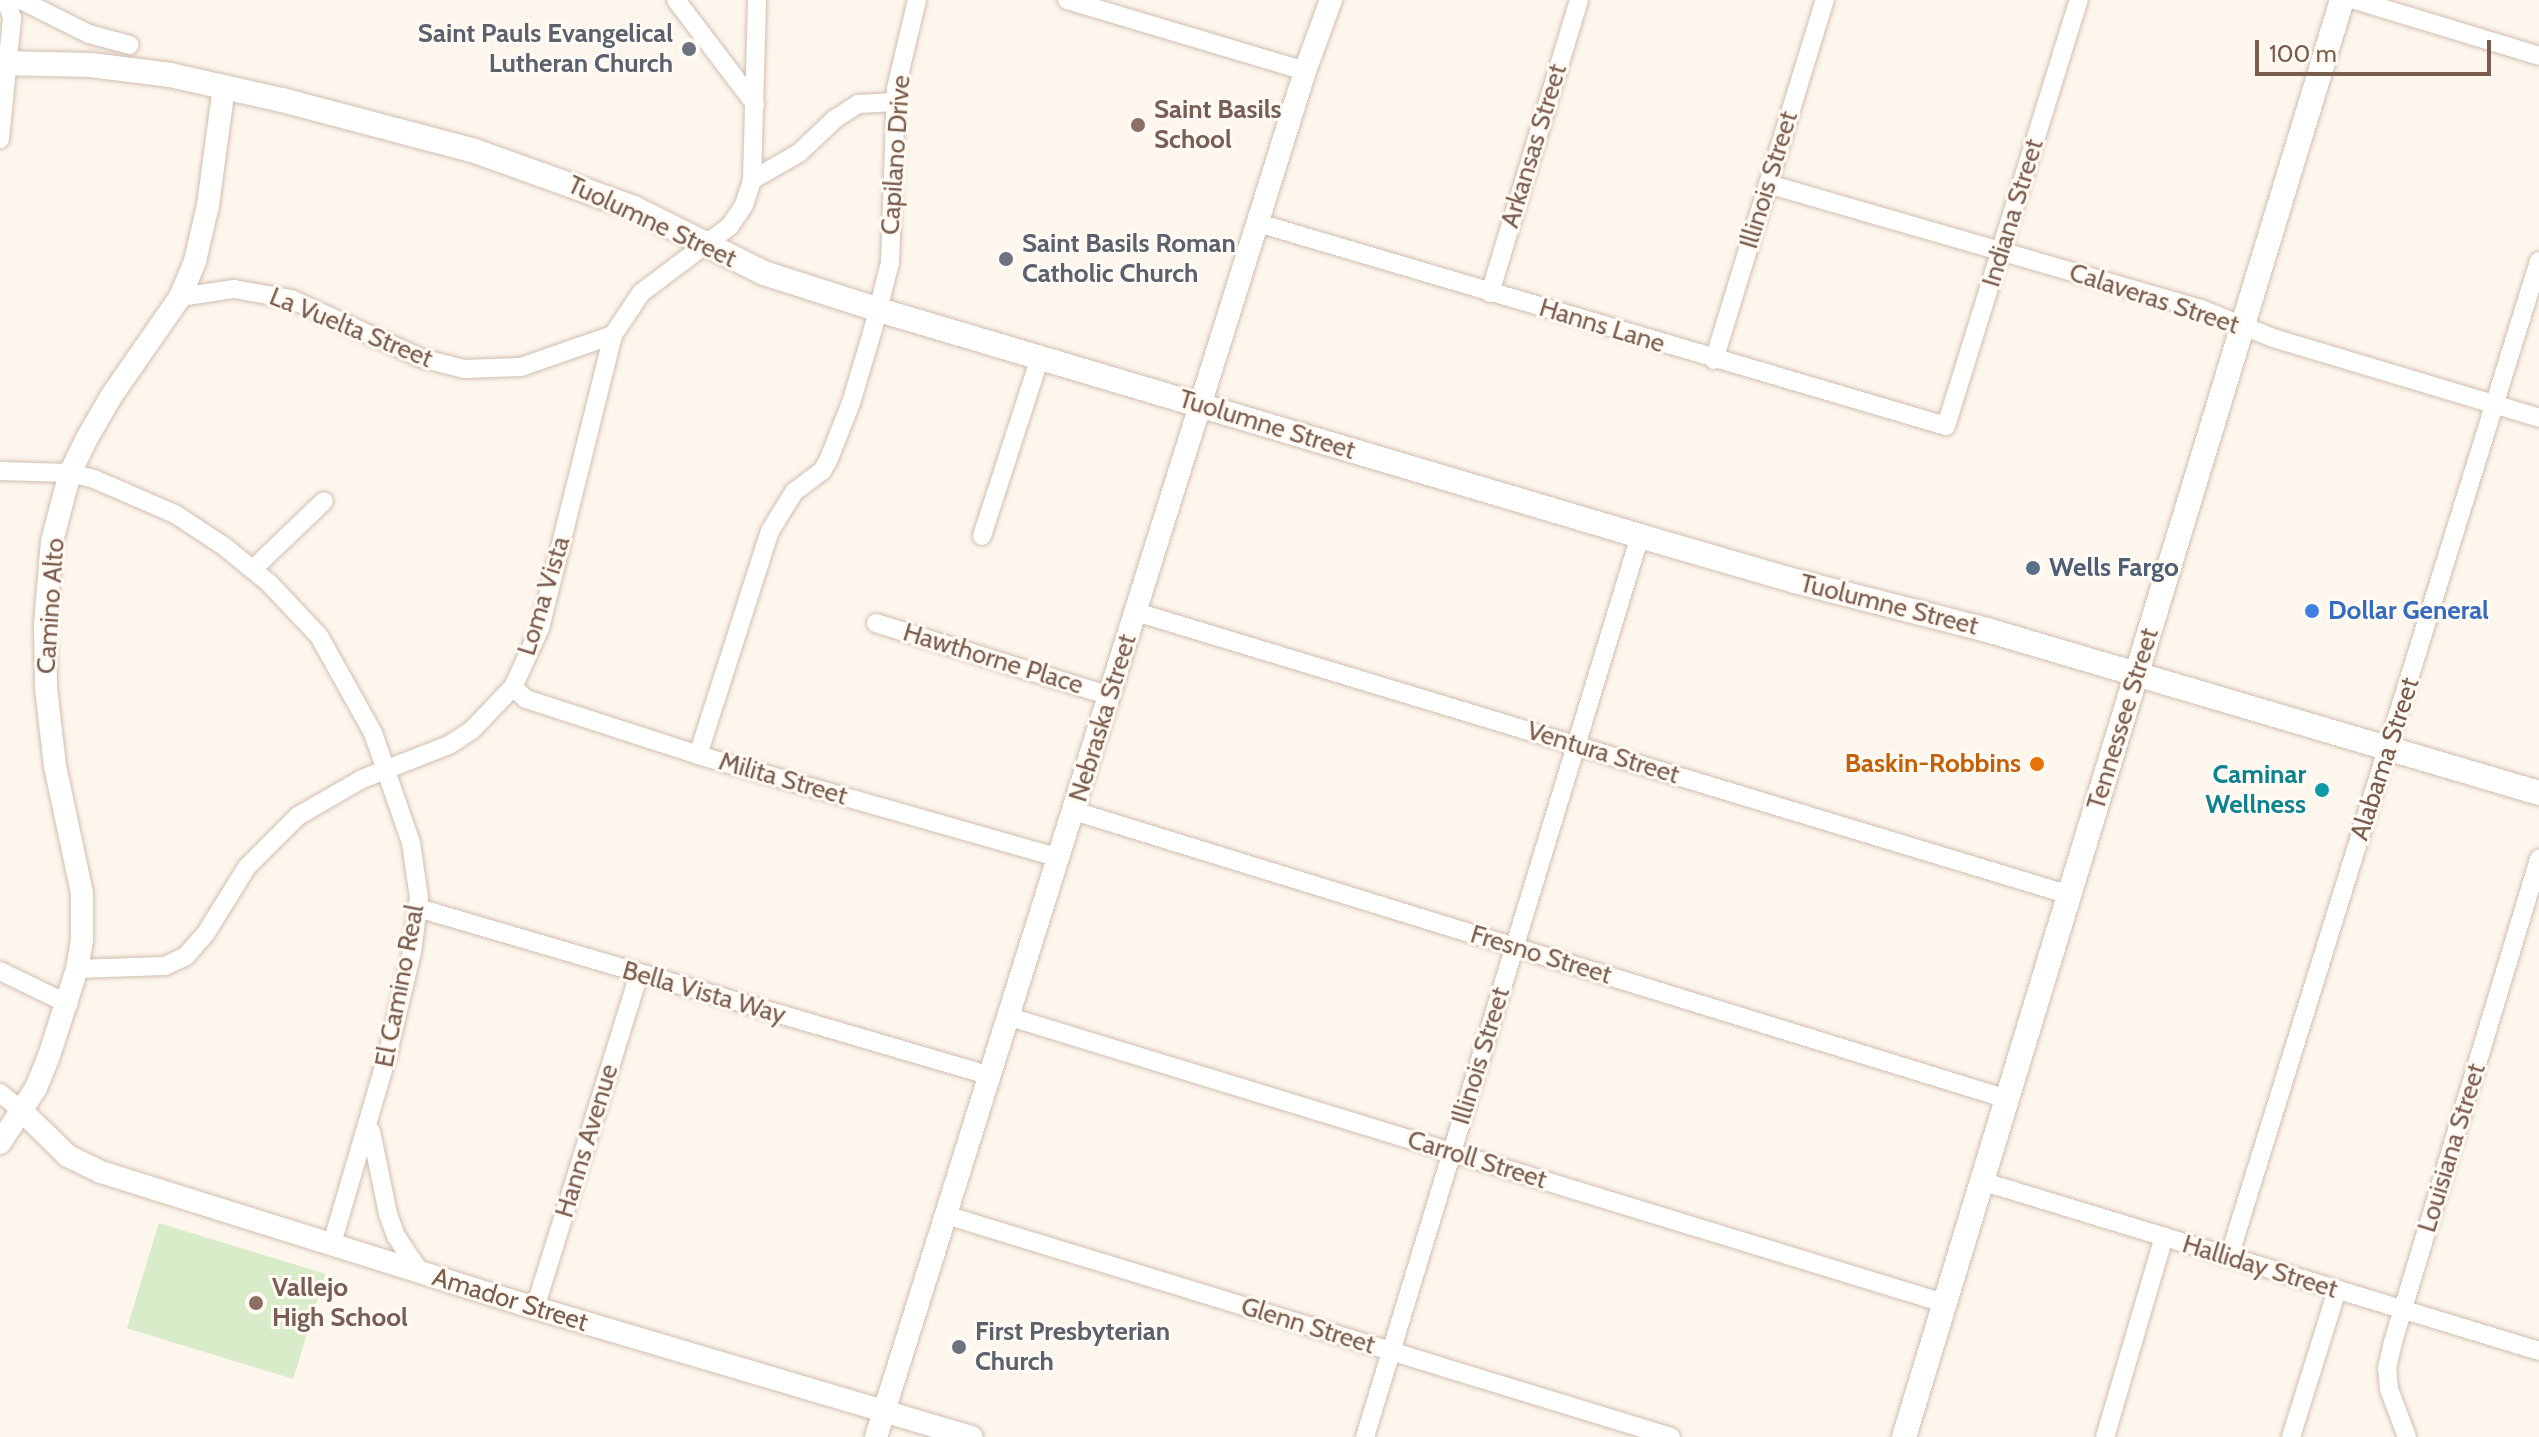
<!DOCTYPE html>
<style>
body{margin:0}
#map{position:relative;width:2539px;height:1437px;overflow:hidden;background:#fdf6ec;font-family:Cabin,sans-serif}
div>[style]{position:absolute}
.green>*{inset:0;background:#d8ecc9;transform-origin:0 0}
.roads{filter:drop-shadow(0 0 2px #d1beb0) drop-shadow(0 0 2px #d1beb0)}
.minor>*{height:18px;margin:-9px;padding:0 9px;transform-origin:9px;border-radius:9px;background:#fff}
.tertiary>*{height:22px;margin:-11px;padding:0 11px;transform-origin:11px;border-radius:11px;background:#fff}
.secondary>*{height:24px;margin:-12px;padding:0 12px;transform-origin:12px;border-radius:12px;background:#fff}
.dots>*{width:22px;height:22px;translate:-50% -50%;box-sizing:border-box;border:4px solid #fffaf3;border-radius:50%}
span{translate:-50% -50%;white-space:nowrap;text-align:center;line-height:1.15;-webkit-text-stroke:6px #fffaf3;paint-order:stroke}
.worship-label{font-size:26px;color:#5b616d;font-weight:700}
.right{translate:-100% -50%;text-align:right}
.left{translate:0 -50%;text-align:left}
.education-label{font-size:26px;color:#785e54;font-weight:700}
.street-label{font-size:26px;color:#7a5c4d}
.service-label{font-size:26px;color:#4e5e75;font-weight:700}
.shop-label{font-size:26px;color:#366cbe;font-weight:700}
.food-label{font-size:26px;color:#c56008;font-weight:700}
.culture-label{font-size:26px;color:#0d838f;font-weight:700}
.scale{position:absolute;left:2255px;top:40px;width:236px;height:36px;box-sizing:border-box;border:4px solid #7a5c4d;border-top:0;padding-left:10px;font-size:24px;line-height:28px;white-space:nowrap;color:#7a5c4d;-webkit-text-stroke:6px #fffaf3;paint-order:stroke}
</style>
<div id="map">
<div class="green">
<i style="left:159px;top:1223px;width:174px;height:110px;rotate:17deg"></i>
</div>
<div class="roads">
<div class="minor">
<i style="left:21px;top:0;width:76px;rotate:26.6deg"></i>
<i style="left:89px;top:34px;width:42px;rotate:15deg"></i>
<i style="left:676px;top:0;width:131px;rotate:52.8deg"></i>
<i style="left:1067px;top:0;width:248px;rotate:16.6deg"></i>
<i style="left:2355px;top:0;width:192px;rotate:16.9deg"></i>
<i style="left:0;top:139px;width:122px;rotate:-84.3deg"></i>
<i style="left:12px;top:18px;width:19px;rotate:-108deg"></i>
<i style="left:752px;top:180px;width:54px;rotate:-29.9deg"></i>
<i style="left:799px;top:153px;width:50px;rotate:-43.4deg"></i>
<i style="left:835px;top:119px;width:27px;rotate:-33deg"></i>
<i style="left:858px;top:104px;width:38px;rotate:-3deg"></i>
<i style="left:1768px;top:184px;width:451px;rotate:16.1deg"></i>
<i style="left:2201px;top:309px;width:78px;rotate:21.9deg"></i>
<i style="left:2273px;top:338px;width:278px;rotate:16.7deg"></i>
<i style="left:1258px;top:223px;width:717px;rotate:16.44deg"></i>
<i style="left:1946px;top:426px;width:446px;rotate:-72.7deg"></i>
<i style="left:1490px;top:293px;width:306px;rotate:-73.1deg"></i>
<i style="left:180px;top:297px;width:55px;rotate:-8.4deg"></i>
<i style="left:234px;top:289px;width:58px;rotate:10deg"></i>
<i style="left:291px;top:299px;width:143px;rotate:24.4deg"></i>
<i style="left:421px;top:358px;width:44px;rotate:14.3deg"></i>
<i style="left:464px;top:369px;width:57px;rotate:-2deg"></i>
<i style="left:521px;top:367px;width:97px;rotate:-19.2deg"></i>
<i style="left:1714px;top:360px;width:377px;rotate:-72.9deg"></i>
<i style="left:0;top:471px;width:70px;rotate:1.6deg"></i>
<i style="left:70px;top:473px;width:25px;rotate:14deg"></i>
<i style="left:94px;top:479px;width:88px;rotate:23.4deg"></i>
<i style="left:175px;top:514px;width:60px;rotate:33.4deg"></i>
<i style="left:225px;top:547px;width:57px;rotate:39.3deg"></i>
<i style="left:269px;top:583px;width:73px;rotate:46.7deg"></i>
<i style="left:319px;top:636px;width:111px;rotate:60.9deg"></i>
<i style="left:373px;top:733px;width:116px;rotate:70.9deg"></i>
<i style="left:411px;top:843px;width:56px;rotate:81.7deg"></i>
<i style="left:419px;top:898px;width:54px;rotate:97.4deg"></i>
<i style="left:412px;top:952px;width:104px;rotate:103.4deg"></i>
<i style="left:388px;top:1053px;width:198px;rotate:106.4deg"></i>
<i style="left:982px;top:536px;width:187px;rotate:-72deg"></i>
<i style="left:253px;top:569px;width:98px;rotate:-43.8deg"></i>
<i style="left:1136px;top:612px;width:976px;rotate:16.86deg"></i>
<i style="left:876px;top:623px;width:245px;rotate:17.3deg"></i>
<i style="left:513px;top:687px;width:18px;rotate:43deg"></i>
<i style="left:526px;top:699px;width:181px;rotate:18deg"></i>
<i style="left:698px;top:755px;width:375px;rotate:15.9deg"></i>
<i style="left:698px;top:755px;width:235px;rotate:-72.2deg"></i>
<i style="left:770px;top:531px;width:46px;rotate:-58.4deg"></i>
<i style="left:794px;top:492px;width:35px;rotate:-37deg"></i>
<i style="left:822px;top:471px;width:12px;rotate:-59deg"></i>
<i style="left:828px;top:461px;width:62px;rotate:-68.4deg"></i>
<i style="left:851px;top:403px;width:77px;rotate:-73.4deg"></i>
<i style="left:873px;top:329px;width:68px;rotate:-75.6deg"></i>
<i style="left:890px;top:263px;width:175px;rotate:-88deg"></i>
<i style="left:896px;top:88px;width:90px;rotate:-76.6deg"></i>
<i style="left:1074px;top:811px;width:976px;rotate:17.15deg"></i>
<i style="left:418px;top:908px;width:597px;rotate:16.34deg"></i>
<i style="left:77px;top:969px;width:88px;rotate:-2deg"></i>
<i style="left:165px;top:966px;width:23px;rotate:-25deg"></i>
<i style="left:186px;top:956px;width:30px;rotate:-49deg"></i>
<i style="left:206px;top:933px;width:78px;rotate:-58.2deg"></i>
<i style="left:247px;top:867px;width:72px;rotate:-45deg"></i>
<i style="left:298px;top:816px;width:74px;rotate:-30deg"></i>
<i style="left:362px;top:779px;width:93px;rotate:-21.3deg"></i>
<i style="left:449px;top:745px;width:27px;rotate:-33deg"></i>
<i style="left:472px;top:730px;width:59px;rotate:-46.4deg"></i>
<i style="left:513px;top:687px;width:65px;rotate:-65.4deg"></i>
<i style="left:540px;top:628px;width:302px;rotate:-76deg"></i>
<i style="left:613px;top:335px;width:50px;rotate:-56.3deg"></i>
<i style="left:641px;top:293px;width:111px;rotate:-37deg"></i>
<i style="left:730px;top:226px;width:25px;rotate:-56deg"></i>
<i style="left:744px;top:205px;width:26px;rotate:-72deg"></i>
<i style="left:752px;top:180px;width:180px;rotate:-88.4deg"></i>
<i style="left:0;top:971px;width:76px;rotate:25.9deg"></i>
<i style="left:1010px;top:1017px;width:977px;rotate:17.03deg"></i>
<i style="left:0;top:1093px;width:28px;rotate:39deg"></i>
<i style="left:371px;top:1131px;width:85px;rotate:78.4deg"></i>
<i style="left:388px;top:1214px;width:23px;rotate:70deg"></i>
<i style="left:396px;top:1236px;width:43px;rotate:56.3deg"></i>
<i style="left:1981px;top:1181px;width:583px;rotate:16.94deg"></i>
<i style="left:946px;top:1215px;width:758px;rotate:17.02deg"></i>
<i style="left:2229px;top:1257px;width:1043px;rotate:-72.71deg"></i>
<i style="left:535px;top:1308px;width:349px;rotate:-72.7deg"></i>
<i style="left:1365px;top:1437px;width:942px;rotate:-73.03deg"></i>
<i style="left:2105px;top:1437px;width:209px;rotate:-73.6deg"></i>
<i style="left:2291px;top:1437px;width:154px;rotate:-72.6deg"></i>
<i style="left:2407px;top:1437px;width:51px;rotate:-110.6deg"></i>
<i style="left:2389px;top:1389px;width:21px;rotate:-95deg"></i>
<i style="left:2387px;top:1368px;width:27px;rotate:-77deg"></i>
<i style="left:2393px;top:1342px;width:505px;rotate:-73.18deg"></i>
</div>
<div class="tertiary">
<i style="left:22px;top:1111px;width:64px;rotate:44.4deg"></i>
<i style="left:68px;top:1156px;width:37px;rotate:26deg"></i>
<i style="left:101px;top:1172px;width:441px;rotate:17.4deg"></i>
<i style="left:522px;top:1304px;width:469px;rotate:16.5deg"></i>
<i style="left:0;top:1143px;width:66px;rotate:-56.8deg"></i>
<i style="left:36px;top:1088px;width:35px;rotate:-68deg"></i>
<i style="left:49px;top:1056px;width:91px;rotate:-72.2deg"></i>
<i style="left:77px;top:969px;width:29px;rotate:-80deg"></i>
<i style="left:82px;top:940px;width:47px;rotate:-90deg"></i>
<i style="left:82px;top:893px;width:130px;rotate:-102deg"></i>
<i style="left:55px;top:766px;width:79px;rotate:-96.6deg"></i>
<i style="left:46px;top:688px;width:63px;rotate:-90.9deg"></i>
<i style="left:45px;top:625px;width:84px;rotate:-85.2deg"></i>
<i style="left:52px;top:541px;width:70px;rotate:-75.2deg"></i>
<i style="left:70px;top:473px;width:39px;rotate:-64deg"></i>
<i style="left:87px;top:438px;width:50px;rotate:-59.8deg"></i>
<i style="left:112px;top:395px;width:119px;rotate:-55.2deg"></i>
<i style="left:180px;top:297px;width:39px;rotate:-67deg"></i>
<i style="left:195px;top:261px;width:57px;rotate:-76.9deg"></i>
<i style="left:208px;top:205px;width:119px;rotate:-82.3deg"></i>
<i style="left:876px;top:1437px;width:1432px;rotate:-72.56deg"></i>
<i style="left:1305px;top:71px;width:76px;rotate:-69.9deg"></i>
</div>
<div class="secondary">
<i style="left:0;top:63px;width:91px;rotate:1.3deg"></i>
<i style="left:91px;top:65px;width:80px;rotate:7.2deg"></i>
<i style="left:170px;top:75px;width:115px;rotate:12.6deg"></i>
<i style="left:282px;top:100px;width:200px;rotate:14.8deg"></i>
<i style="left:475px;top:151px;width:169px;rotate:19.7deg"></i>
<i style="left:634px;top:208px;width:145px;rotate:26.6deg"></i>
<i style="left:764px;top:273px;width:121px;rotate:17.8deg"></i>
<i style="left:879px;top:310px;width:794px;rotate:16.54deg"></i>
<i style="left:1640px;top:536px;width:161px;rotate:16.2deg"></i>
<i style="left:1795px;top:581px;width:198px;rotate:14.3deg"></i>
<i style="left:1987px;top:630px;width:576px;rotate:16.45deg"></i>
<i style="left:1904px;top:1437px;width:1502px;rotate:-73.05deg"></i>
</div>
</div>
<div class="dots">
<i style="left:689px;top:49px;background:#6b7280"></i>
<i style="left:1138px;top:125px;background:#8d6e63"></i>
<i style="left:1006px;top:259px;background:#6b7280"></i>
<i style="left:2033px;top:568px;background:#5c6f8a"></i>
<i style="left:2312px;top:611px;background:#3f7fe0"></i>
<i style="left:2037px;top:764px;background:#e8710a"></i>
<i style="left:2322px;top:790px;background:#0f9aa8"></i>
<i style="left:256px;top:1303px;background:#8d6e63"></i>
<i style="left:959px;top:1347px;background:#6b7280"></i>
</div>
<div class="worship-label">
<span class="right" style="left:673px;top:49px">Saint Pauls Evangelical<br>Lutheran Church</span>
<span class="left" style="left:1022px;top:259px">Saint Basils Roman<br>Catholic Church</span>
<span class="left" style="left:975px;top:1347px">First Presbyterian<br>Church</span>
</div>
<div class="education-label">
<span class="left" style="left:1154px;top:125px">Saint Basils<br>School</span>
<span class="left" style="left:272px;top:1303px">Vallejo<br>High School</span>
</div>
<div class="street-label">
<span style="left:1534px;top:146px;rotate:-73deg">Arkansas Street</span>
<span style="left:896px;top:155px;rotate:-86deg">Capilano Drive</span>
<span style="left:1769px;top:180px;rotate:-73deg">Illinois Street</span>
<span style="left:2013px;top:213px;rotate:-73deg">Indiana Street</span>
<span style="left:652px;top:222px;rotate:25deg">Tuolumne Street</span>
<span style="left:2154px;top:299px;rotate:18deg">Calaveras Street</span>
<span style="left:1602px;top:326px;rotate:17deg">Hanns Lane</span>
<span style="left:351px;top:328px;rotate:22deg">La Vuelta Street</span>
<span style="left:1267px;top:425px;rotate:17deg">Tuolumne Street</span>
<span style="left:544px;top:596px;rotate:-73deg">Loma Vista</span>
<span style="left:1889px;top:605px;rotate:14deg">Tuolumne Street</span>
<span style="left:51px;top:606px;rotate:-86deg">Camino Alto</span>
<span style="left:993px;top:659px;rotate:17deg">Hawthorne Place</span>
<span style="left:1103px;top:718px;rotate:-73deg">Nebraska Street</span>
<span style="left:2123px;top:719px;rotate:-73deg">Tennessee Street</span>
<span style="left:1603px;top:753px;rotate:17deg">Ventura Street</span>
<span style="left:2385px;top:759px;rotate:-72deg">Alabama Street</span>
<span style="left:783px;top:779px;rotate:16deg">Milita Street</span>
<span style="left:1541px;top:955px;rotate:17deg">Fresno Street</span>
<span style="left:400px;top:986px;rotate:-79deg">El Camino Real</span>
<span style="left:704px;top:993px;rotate:16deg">Bella Vista Way</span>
<span style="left:1481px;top:1056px;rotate:-73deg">Illinois Street</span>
<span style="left:587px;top:1141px;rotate:-73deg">Hanns Avenue</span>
<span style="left:2452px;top:1148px;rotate:-73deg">Louisiana Street</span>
<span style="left:1477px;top:1160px;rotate:17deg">Carroll Street</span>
<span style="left:2260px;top:1267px;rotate:17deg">Halliday Street</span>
<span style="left:510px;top:1300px;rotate:17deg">Amador Street</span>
<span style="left:1308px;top:1326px;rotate:17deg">Glenn Street</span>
</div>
<div class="service-label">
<span class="left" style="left:2049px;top:568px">Wells Fargo</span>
</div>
<div class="shop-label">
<span class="left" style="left:2328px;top:611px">Dollar General</span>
</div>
<div class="food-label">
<span class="right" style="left:2021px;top:764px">Baskin-Robbins</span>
</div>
<div class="culture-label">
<span class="right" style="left:2306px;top:790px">Caminar<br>Wellness</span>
</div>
<div class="scale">100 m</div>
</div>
